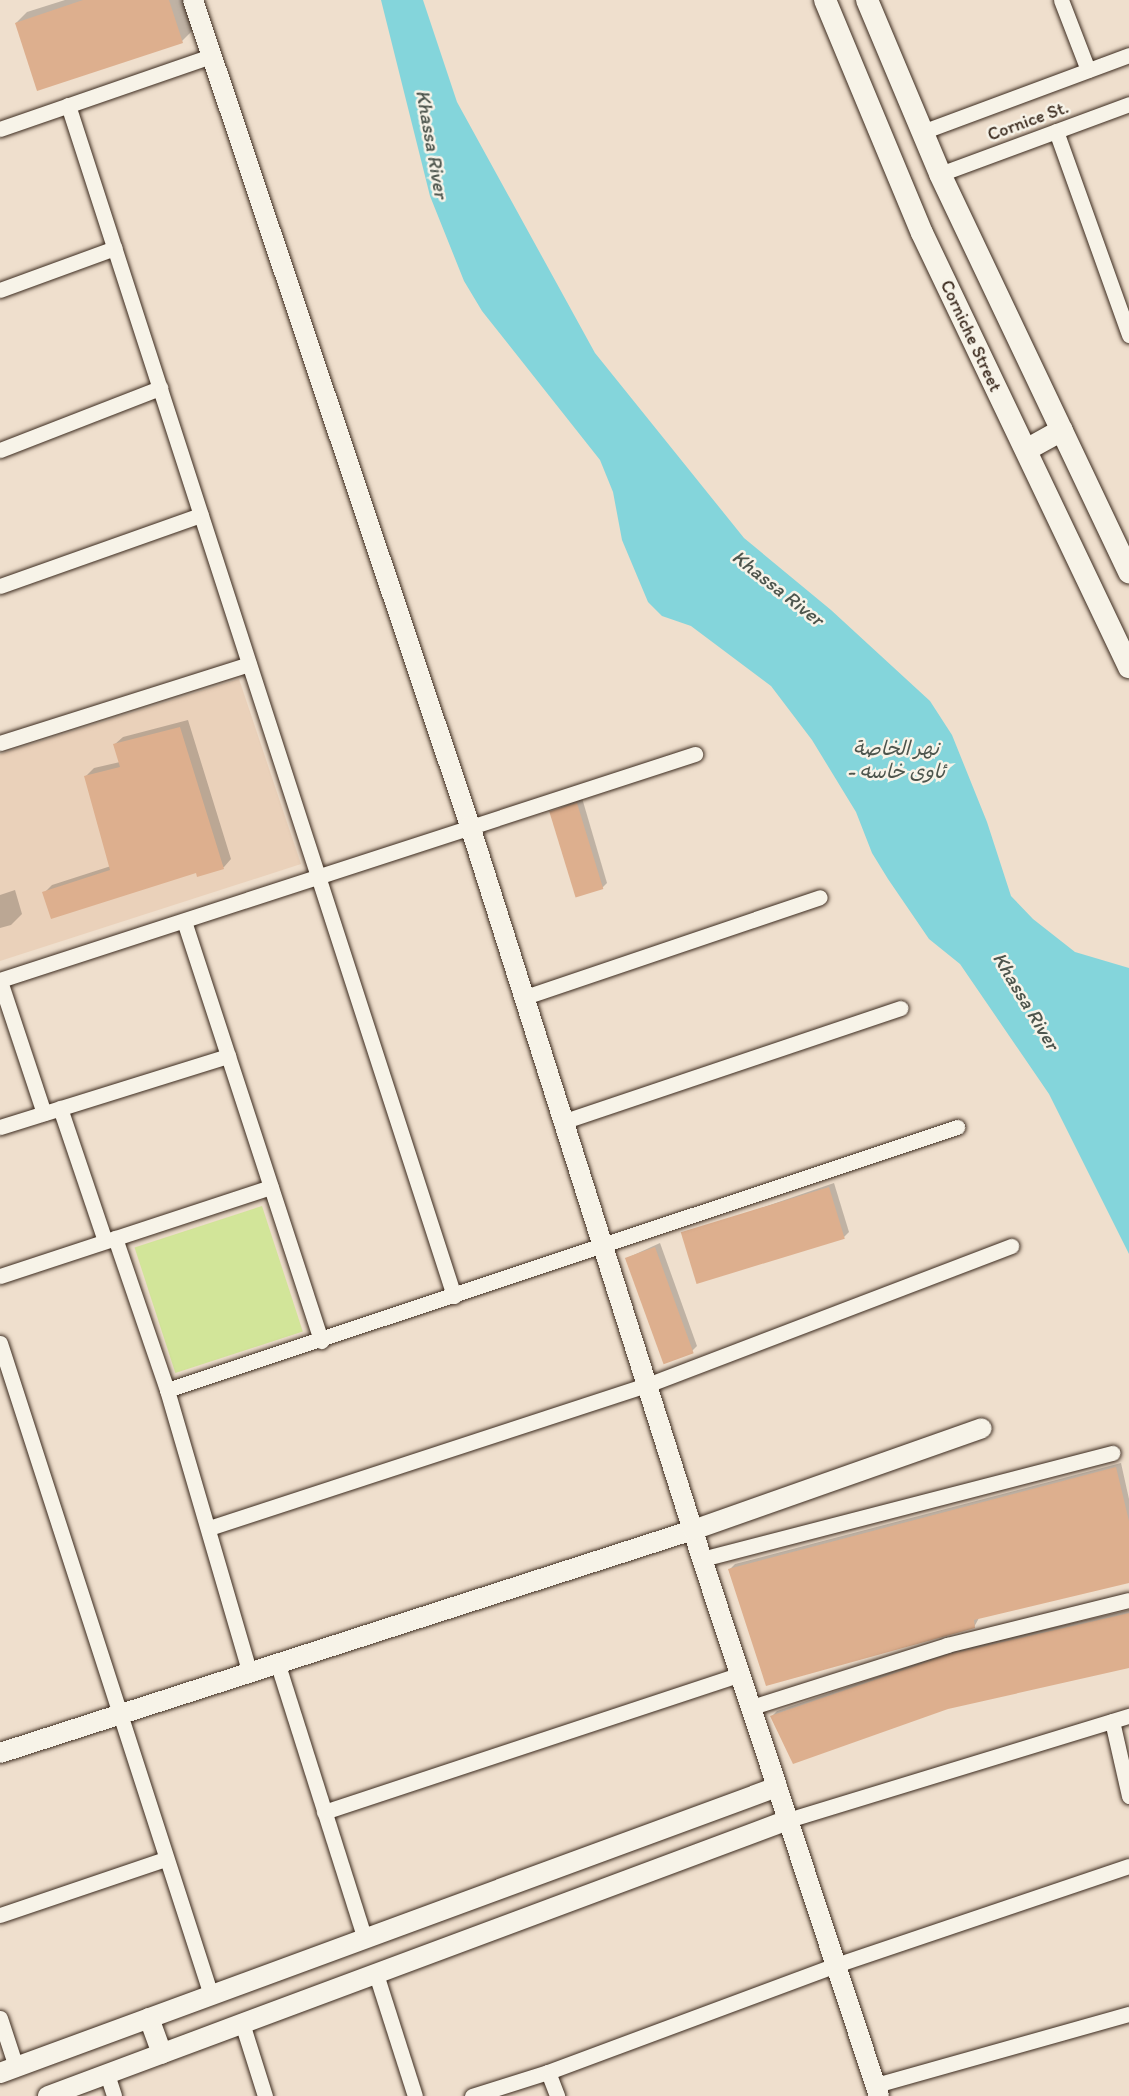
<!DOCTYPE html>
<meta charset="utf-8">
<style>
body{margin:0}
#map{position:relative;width:1129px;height:2096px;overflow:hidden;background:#efdfcd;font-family:Itim,"Playpen Sans Arabic",sans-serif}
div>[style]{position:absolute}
.built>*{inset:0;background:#ead1ba}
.green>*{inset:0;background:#d2e599;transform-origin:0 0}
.water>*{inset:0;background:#84d5db}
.shadow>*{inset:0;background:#0003}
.building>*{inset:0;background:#ddaf8e;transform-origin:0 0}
.roads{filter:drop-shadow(0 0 2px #3b2a1e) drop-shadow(0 0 2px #3b2a1e)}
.minor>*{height:15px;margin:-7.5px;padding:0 7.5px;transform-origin:7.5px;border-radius:7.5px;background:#f7f3e8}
.tertiary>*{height:20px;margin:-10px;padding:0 10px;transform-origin:10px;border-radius:10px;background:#f7f3e8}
.secondary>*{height:22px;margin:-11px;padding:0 11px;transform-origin:11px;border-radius:11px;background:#f7f3e8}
span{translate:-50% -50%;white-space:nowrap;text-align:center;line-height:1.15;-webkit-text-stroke:5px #f7f3e8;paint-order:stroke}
.street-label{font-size:18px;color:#3b2a1e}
.water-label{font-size:20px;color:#4d554d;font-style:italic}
</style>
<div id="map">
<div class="built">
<i style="clip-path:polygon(239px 679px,301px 864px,0 961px,0 754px)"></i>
</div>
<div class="green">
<i style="left:262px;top:1206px;width:132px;height:134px;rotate:72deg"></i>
</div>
<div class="water">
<i style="clip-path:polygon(381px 0,423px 0,457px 102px,595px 353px,744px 538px,831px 610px,930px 701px,952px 735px,987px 822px,1011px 896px,1033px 919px,1075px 952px,1129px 968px,1129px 1254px,1049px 1094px,960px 964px,929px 939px,888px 879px,872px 853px,856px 812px,812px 740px,771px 686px,691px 626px,662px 616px,648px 602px,622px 540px,613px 492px,600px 460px,482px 311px,464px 281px,430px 196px)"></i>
</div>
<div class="shadow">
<i style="clip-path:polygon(65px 0,183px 0,193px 30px,182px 41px,16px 23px,27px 12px)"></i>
<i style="clip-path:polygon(188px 720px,231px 859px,224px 867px,198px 875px,197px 871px,44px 893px,52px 885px,111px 866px,86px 776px,94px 768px,120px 762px,115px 744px,123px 737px)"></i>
<i style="clip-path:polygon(582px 798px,607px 883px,602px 888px,551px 812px)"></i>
<i style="clip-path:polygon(15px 890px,22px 914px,11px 925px,0 928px,0 895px)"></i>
<i style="clip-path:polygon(834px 1183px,849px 1232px,844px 1237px,683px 1238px,688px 1233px)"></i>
<i style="clip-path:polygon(660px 1243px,697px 1346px,692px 1351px,627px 1258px)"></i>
<i style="clip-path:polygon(1121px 1463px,1129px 1499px,1129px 1582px,979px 1618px,974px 1627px,730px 1569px,735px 1564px)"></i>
<i style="clip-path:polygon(1129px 1610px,1129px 1667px,772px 1716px,777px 1711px,956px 1650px)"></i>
</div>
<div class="building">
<i style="clip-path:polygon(83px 0,169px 0,183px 43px,37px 91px,15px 23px)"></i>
<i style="clip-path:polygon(180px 727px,224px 869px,197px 877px,196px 873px,51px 919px,42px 892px,110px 870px,84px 776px,120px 767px,113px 744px)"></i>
<i style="left:577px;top:803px;width:90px;height:29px;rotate:73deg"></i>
<i style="left:829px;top:1187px;width:54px;height:155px;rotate:73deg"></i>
<i style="left:655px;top:1247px;width:113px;height:32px;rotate:70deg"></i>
<i style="clip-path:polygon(1116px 1467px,1129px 1521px,1129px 1583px,974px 1620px,975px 1628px,766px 1686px,728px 1569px)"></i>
<i style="clip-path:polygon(1129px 1613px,1129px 1668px,948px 1709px,793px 1764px,770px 1716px,950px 1654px)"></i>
</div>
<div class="roads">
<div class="minor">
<i style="left:1061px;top:0;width:75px;rotate:68.9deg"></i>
<i style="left:68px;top:105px;width:1252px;rotate:72.04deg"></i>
<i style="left:0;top:129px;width:223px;rotate:-19.1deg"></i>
<i style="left:1056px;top:131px;width:217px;rotate:70.3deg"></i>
<i style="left:922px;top:132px;width:221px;rotate:-20.4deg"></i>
<i style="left:940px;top:174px;width:202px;rotate:-20.3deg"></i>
<i style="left:0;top:290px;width:122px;rotate:-20.1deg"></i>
<i style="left:0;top:450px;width:172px;rotate:-21.2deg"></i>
<i style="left:0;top:586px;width:213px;rotate:-19.5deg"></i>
<i style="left:0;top:743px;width:261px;rotate:-17.6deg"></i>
<i style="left:184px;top:921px;width:442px;rotate:71.9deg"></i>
<i style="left:0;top:980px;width:731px;rotate:-18.01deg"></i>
<i style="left:0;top:981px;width:139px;rotate:71.6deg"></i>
<i style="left:525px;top:997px;width:311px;rotate:-18.7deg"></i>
<i style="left:60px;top:1108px;width:140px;rotate:71.3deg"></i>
<i style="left:565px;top:1121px;width:354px;rotate:-18.6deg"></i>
<i style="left:0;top:1127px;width:239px;rotate:-17.3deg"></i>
<i style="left:115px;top:1238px;width:161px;rotate:71.1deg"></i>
<i style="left:167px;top:1390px;width:295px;rotate:73.7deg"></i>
<i style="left:0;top:1276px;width:285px;rotate:-18.2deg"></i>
<i style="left:0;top:1343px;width:685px;rotate:72.07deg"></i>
<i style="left:167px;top:1390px;width:833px;rotate:-18.41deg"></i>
<i style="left:209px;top:1528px;width:461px;rotate:-18.1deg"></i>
<i style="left:647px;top:1385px;width:390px;rotate:-20.9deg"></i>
<i style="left:702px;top:1559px;width:424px;rotate:-14.5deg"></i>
<i style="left:277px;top:1662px;width:291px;rotate:72.4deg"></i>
<i style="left:752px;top:1707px;width:205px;rotate:-17.6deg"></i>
<i style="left:947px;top:1645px;width:187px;rotate:-13.9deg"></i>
<i style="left:1112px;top:1721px;width:77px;rotate:77.2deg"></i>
<i style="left:324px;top:1812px;width:440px;rotate:-18.3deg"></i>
<i style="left:788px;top:1820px;width:357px;rotate:-17deg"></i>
<i style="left:0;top:1915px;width:174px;rotate:-18.7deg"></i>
<i style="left:376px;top:1974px;width:128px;rotate:72.3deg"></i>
<i style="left:0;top:2018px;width:52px;rotate:71.9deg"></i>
<i style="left:242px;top:2023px;width:77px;rotate:72.5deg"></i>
<i style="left:548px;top:2072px;width:26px;rotate:69deg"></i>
<i style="left:107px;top:2074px;width:23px;rotate:72deg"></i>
<i style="left:876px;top:2085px;width:263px;rotate:-15.7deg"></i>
<i style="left:472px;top:2096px;width:80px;rotate:-17.5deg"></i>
<i style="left:548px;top:2072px;width:307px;rotate:-20.4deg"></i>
<i style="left:836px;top:1965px;width:309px;rotate:-18.7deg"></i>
</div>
<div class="tertiary">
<i style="left:193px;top:0;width:871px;rotate:71.46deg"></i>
<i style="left:470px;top:826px;width:769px;rotate:72.44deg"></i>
<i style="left:702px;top:1559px;width:565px;rotate:71.76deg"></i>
<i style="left:0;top:1753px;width:728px;rotate:-17.84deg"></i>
<i style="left:693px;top:1530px;width:306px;rotate:-19.4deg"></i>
<i style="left:149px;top:2018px;width:38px;rotate:70deg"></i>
<i style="left:0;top:2073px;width:828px;rotate:-20.21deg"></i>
<i style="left:48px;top:2096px;width:790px;rotate:-20.45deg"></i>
</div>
<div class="secondary">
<i style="left:825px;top:0;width:252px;rotate:67.4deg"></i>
<i style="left:922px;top:233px;width:481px;rotate:64.5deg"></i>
<i style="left:867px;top:0;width:189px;rotate:67.2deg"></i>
<i style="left:940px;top:174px;width:441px;rotate:64.6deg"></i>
<i style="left:1026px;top:450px;width:41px;rotate:-29.1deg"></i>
</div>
</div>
<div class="street-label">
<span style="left:1028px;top:121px;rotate:-20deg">Cornice St.</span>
<span style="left:971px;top:336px;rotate:65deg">Corniche Street</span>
</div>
<div class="water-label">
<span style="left:432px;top:144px;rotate:80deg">Khassa River</span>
<span style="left:778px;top:588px;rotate:38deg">Khassa River</span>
<span style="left:896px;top:760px">نهر الخاصة<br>- ئاوی خاسە</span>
<span style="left:1026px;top:1001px;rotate:59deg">Khassa River</span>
</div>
</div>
